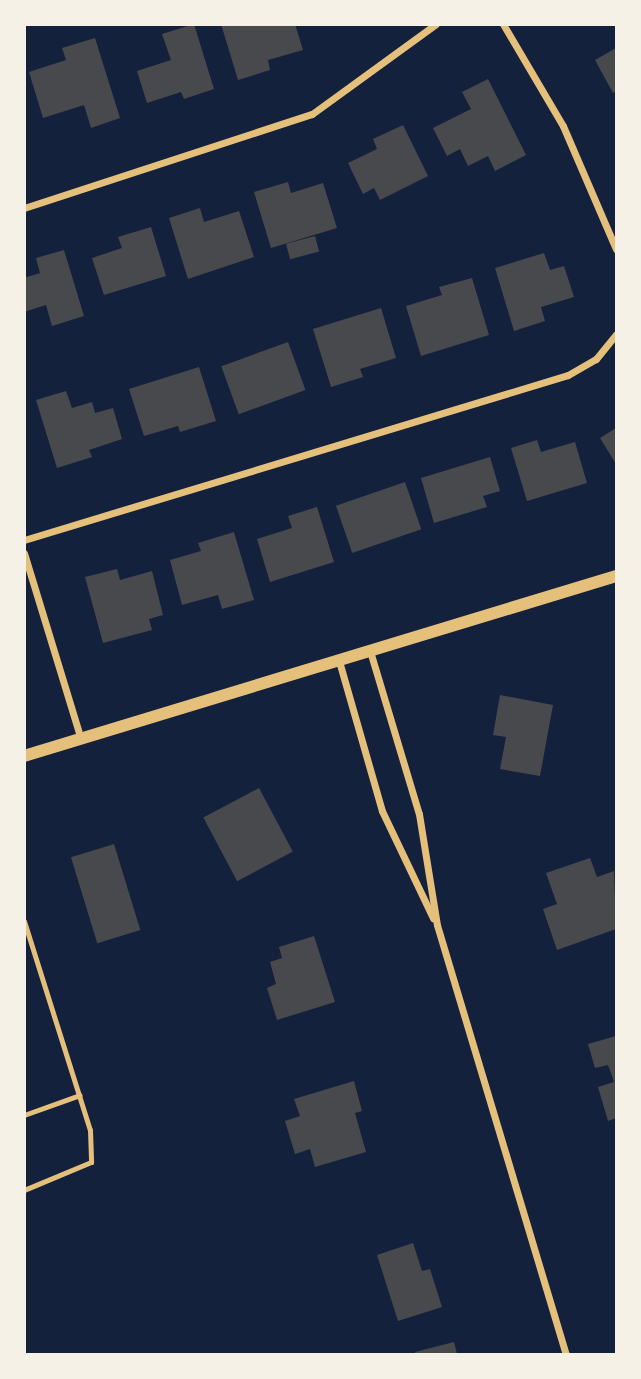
<!DOCTYPE html>
<style>
body{margin:0}
#map{position:relative;width:641px;height:1379px;overflow:hidden;background:#14213d;font-family:Mulish,sans-serif}
div>[style]{position:absolute}
.building>*{inset:0;background:#48494c;transform-origin:0 0}
.service>*{height:5px;margin:-2.5px;padding:0 2.5px;transform-origin:2.5px;border-radius:2.5px;background:#e5c07b}
.minor>*{height:7px;margin:-3.5px;padding:0 3.5px;transform-origin:3.5px;border-radius:3.5px;background:#e5c07b}
.tertiary>*{height:12px;margin:-6px;padding:0 6px;transform-origin:6px;border-radius:6px;background:#e5c07b}
span{translate:-50% -50%;white-space:nowrap;text-align:center;line-height:1.15;-webkit-text-stroke:5px #f6f1e7;paint-order:stroke}
.frame{position:absolute;inset:0;border:26px solid #f6f1e7;pointer-events:none}
</style>
<div id="map">
<div class="building">
<i style="clip-path:polygon(194px 24px,214px 89px,184px 99px,181px 92px,147px 103px,137px 71px,171px 60px,162px 34px)"></i>
<i style="clip-path:polygon(221px 24px,295px 24px,303px 50px,268px 60px,270px 70px,238px 80px)"></i>
<i style="clip-path:polygon(95px 38px,120px 118px,91px 128px,84px 105px,43px 118px,29px 72px,66px 60px,62px 48px)"></i>
<i style="clip-path:polygon(616px 48px,616px 91px,613px 93px,595px 60px)"></i>
<i style="clip-path:polygon(488px 79px,526px 155px,495px 171px,488px 156px,468px 166px,460px 149px,447px 156px,433px 128px,471px 109px,462px 92px)"></i>
<i style="clip-path:polygon(403px 125px,428px 176px,380px 200px,374px 188px,363px 194px,348px 163px,377px 149px,373px 139px)"></i>
<i style="clip-path:polygon(288px 182px,291px 193px,323px 183px,337px 228px,271px 248px,254px 192px)"></i>
<i style="clip-path:polygon(200px 208px,204px 222px,239px 211px,254px 257px,188px 279px,169px 218px)"></i>
<i style="clip-path:polygon(151px 227px,166px 276px,104px 295px,92px 258px,122px 248px,118px 237px)"></i>
<i style="left:315px;top:236px;width:16px;height:30px;rotate:75deg"></i>
<i style="clip-path:polygon(64px 250px,84px 316px,52px 326px,46px 305px,24px 312px,24px 278px,40px 273px,36px 258px)"></i>
<i style="clip-path:polygon(544px 253px,550px 270px,564px 266px,574px 297px,541px 307px,545px 321px,514px 331px,495px 268px)"></i>
<i style="clip-path:polygon(472px 278px,489px 335px,421px 356px,406px 306px,442px 295px,439px 287px)"></i>
<i style="clip-path:polygon(381px 308px,396px 358px,360px 369px,363px 377px,331px 387px,313px 329px)"></i>
<i style="left:288px;top:342px;width:51px;height:71px;rotate:70deg"></i>
<i style="clip-path:polygon(199px 367px,216px 421px,180px 432px,178px 426px,144px 436px,129px 389px)"></i>
<i style="clip-path:polygon(66px 391px,72px 408px,92px 402px,95px 413px,113px 408px,122px 439px,89px 450px,92px 457px,57px 468px,36px 400px)"></i>
<i style="clip-path:polygon(616px 428px,616px 464px,600px 438px)"></i>
<i style="clip-path:polygon(537px 440px,541px 452px,575px 442px,587px 483px,527px 501px,511px 448px)"></i>
<i style="clip-path:polygon(490px 457px,500px 491px,483px 496px,487px 507px,434px 523px,421px 478px)"></i>
<i style="left:405px;top:482px;width:50px;height:73px;rotate:71deg"></i>
<i style="clip-path:polygon(317px 507px,334px 562px,270px 582px,257px 539px,292px 528px,288px 516px)"></i>
<i style="clip-path:polygon(234px 532px,254px 600px,222px 609px,218px 595px,182px 605px,170px 560px,201px 551px,198px 543px)"></i>
<i style="clip-path:polygon(117px 569px,120px 580px,152px 571px,163px 615px,149px 619px,152px 630px,103px 643px,85px 577px)"></i>
<i style="clip-path:polygon(500px 695px,553px 705px,540px 776px,500px 769px,506px 737px,493px 735px)"></i>
<i style="left:259px;top:788px;width:72px;height:63px;rotate:62deg"></i>
<i style="left:114px;top:844px;width:90px;height:45px;rotate:73deg"></i>
<i style="clip-path:polygon(590px 858px,597px 877px,614px 871px,616px 929px,557px 950px,543px 909px,557px 904px,546px 873px)"></i>
<i style="clip-path:polygon(314px 936px,335px 1002px,277px 1020px,267px 988px,276px 984px,270px 962px,282px 958px,279px 947px)"></i>
<i style="clip-path:polygon(616px 1036px,616px 1118px,608px 1121px,598px 1087px,614px 1082px,608px 1065px,595px 1068px,588px 1044px)"></i>
<i style="clip-path:polygon(354px 1081px,362px 1111px,355px 1113px,366px 1152px,315px 1167px,310px 1149px,295px 1154px,285px 1121px,300px 1116px,294px 1099px)"></i>
<i style="clip-path:polygon(413px 1243px,422px 1271px,430px 1269px,442px 1307px,398px 1321px,377px 1255px)"></i>
<i style="clip-path:polygon(454px 1342px,457px 1354px,416px 1354px,415px 1352px)"></i>
</div>
<div class="service">
<i style="left:24px;top:921px;width:219px;rotate:72.5deg"></i>
<i style="left:90px;top:1130px;width:32px;rotate:88deg"></i>
<i style="left:91px;top:1162px;width:73px;rotate:157.3deg"></i>
<i style="left:24px;top:1115px;width:59px;rotate:-19.7deg"></i>
</div>
<div class="minor">
<i style="left:503px;top:24px;width:118px;rotate:59.5deg"></i>
<i style="left:563px;top:126px;width:134px;rotate:66.7deg"></i>
<i style="left:24px;top:208px;width:303px;rotate:-18.1deg"></i>
<i style="left:312px;top:114px;width:153px;rotate:-36deg"></i>
<i style="left:24px;top:540px;width:568px;rotate:-16.87deg"></i>
<i style="left:568px;top:375px;width:32px;rotate:-30deg"></i>
<i style="left:596px;top:359px;width:32px;rotate:-51deg"></i>
<i style="left:24px;top:553px;width:195px;rotate:73deg"></i>
<i style="left:370px;top:651px;width:170px;rotate:73.3deg"></i>
<i style="left:419px;top:814px;width:112px;rotate:80.8deg"></i>
<i style="left:437px;top:925px;width:448px;rotate:73.3deg"></i>
<i style="left:339px;top:661px;width:156px;rotate:74deg"></i>
<i style="left:382px;top:811px;width:119px;rotate:64.5deg"></i>
</div>
<div class="tertiary">
<i style="left:24px;top:756px;width:619px;rotate:-16.91deg"></i>
</div>
<div class="frame"></div>
</div>
